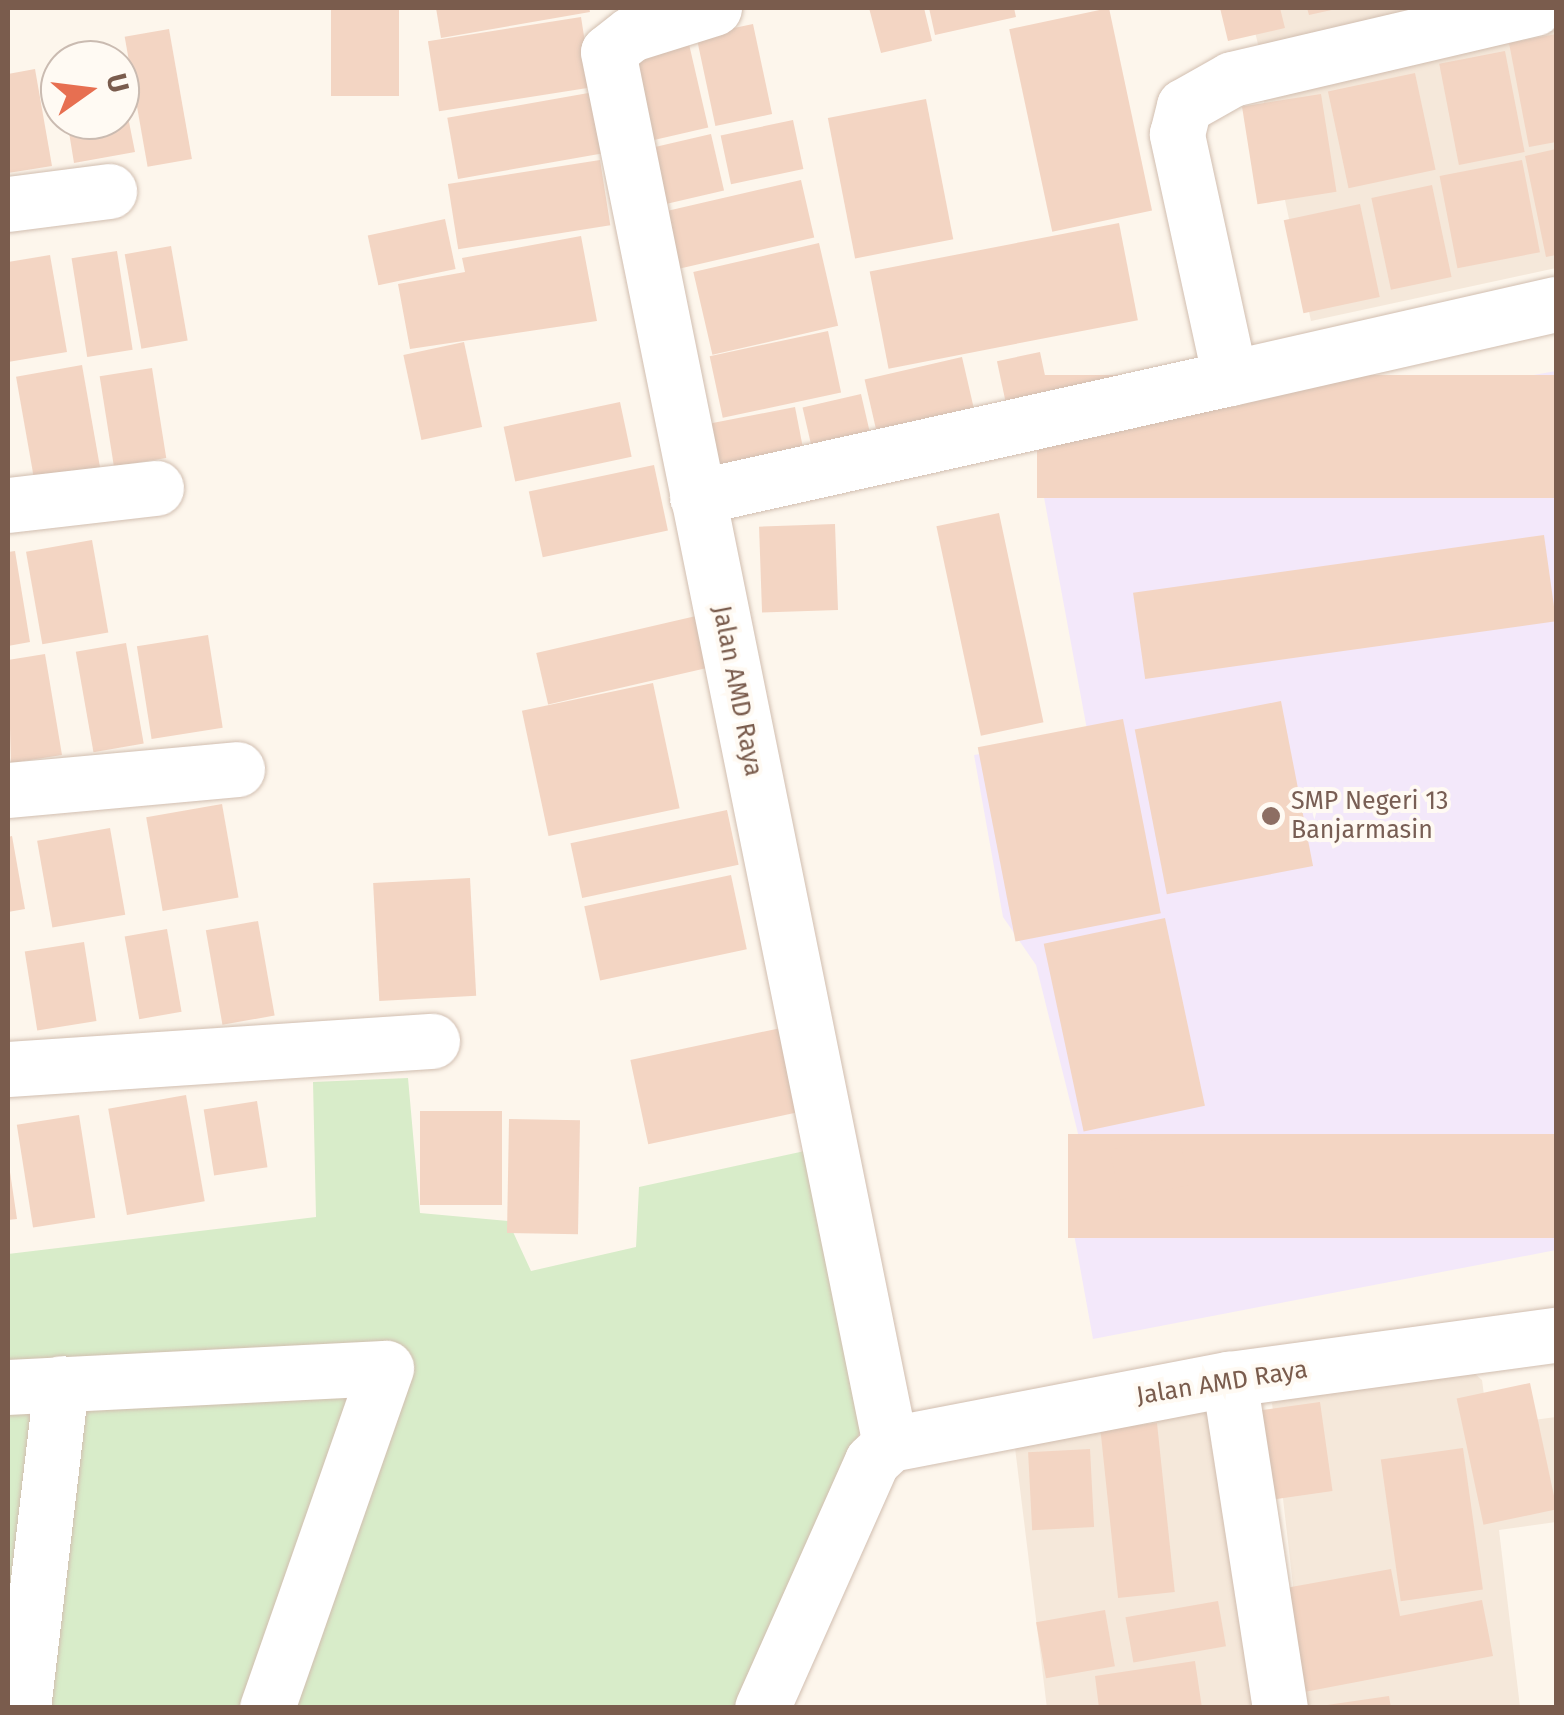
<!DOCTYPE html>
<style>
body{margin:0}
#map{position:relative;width:1564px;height:1715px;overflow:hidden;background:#fdf6ec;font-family:"Fira Sans",sans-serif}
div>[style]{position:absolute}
.residential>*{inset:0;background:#f5e8da;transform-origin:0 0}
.education>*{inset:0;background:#f3e8fa}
.green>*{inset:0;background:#d8ecc9}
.building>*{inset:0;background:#f3d5c3;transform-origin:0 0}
.roads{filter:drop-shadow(0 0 2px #d1beb0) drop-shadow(0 0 2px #d1beb0)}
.minor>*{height:55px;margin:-27.5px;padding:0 27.5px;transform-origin:27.5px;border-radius:27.5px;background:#fff}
.dots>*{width:28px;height:28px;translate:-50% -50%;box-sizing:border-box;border:5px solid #fffaf3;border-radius:50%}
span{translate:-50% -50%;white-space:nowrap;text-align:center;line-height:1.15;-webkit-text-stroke:8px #fffaf3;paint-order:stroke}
.street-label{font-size:25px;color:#7a5c4d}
.education-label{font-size:25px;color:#785e54}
.left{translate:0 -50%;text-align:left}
.frame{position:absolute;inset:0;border:10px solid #7a5c4d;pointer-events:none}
.north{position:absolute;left:40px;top:40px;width:100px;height:100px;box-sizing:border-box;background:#fffaf3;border:2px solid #cabbb1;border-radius:50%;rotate:76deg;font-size:28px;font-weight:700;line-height:40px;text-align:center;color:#7a5c4d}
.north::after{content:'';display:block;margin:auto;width:35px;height:45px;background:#e76f51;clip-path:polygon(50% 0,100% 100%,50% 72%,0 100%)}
</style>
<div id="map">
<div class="residential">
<i style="clip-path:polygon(1249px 8px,1430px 8px,1259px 48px)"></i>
<i style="clip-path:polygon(1556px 21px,1556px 268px,1311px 321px,1260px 84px)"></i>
<i style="clip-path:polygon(1457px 1358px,1482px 1380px,1488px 1426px,1556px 1417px,1556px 1522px,1499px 1530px,1520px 1707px,1307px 1707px,1272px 1403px)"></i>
<i style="left:1243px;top:1401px;width:308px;height:232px;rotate:83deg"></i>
</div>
<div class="education">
<i style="clip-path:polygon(1556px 371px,1556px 1250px,1093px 1339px,1072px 1223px,1099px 1218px,1036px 965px,1003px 917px,974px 755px,1088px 735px,1038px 465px)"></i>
</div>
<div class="green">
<i style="clip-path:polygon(408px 1078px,420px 1213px,508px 1221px,531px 1271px,636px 1247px,639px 1187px,814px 1149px,864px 1423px,737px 1707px,8px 1707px,8px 1254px,316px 1217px,313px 1082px)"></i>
</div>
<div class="building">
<i style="left:331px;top:8px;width:68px;height:88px"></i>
<i style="clip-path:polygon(436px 8px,589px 8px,590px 12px,441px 38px)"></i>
<i style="clip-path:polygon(869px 8px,924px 8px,932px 41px,881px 53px)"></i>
<i style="clip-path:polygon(929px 8px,1014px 8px,1016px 17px,935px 35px)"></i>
<i style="left:1109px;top:8px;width:207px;height:102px;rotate:78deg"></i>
<i style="clip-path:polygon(1220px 8px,1280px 8px,1285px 28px,1228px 41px)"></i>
<i style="clip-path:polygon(1307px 8px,1336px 8px,1336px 9px,1309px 15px)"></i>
<i style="left:581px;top:17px;width:71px;height:155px;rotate:81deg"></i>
<i style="left:753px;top:24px;width:92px;height:58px;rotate:78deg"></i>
<i style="left:169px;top:29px;width:132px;height:45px;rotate:80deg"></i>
<i style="left:686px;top:31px;width:99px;height:69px;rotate:77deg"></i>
<i style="clip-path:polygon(1556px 34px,1556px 142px,1529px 147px,1509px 43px)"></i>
<i style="left:1505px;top:51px;width:103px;height:67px;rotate:79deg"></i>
<i style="clip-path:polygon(35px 69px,52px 166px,8px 173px,8px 74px)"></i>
<i style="left:1415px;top:73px;width:99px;height:89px;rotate:78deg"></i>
<i style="clip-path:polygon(120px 77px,135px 152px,74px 163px,67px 120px,120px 120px)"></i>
<i style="left:594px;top:92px;width:62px;height:149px;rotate:80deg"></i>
<i style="left:1321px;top:94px;width:99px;height:80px;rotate:81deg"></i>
<i style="left:926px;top:99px;width:143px;height:100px;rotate:79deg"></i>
<i style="left:793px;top:120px;width:50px;height:74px;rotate:78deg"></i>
<i style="left:711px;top:134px;width:58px;height:74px;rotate:77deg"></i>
<i style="clip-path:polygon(1556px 149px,1556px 255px,1546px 257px,1525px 156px)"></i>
<i style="left:600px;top:160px;width:66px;height:154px;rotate:81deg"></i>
<i style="left:1522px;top:160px;width:94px;height:84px;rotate:79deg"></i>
<i style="left:801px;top:180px;width:59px;height:141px;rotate:77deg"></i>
<i style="left:1432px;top:185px;width:94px;height:62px;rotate:78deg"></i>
<i style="left:1360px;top:204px;width:95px;height:78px;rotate:78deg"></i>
<i style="left:445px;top:219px;width:51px;height:79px;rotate:78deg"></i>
<i style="left:1119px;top:223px;width:99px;height:254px;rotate:79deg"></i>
<i style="clip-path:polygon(581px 236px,597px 321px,410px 349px,398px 284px,465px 272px,462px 258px)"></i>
<i style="left:819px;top:243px;width:85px;height:129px;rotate:77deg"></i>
<i style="left:171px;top:246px;width:96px;height:47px;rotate:80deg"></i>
<i style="left:117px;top:251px;width:100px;height:46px;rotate:81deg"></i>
<i style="clip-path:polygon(50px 255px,67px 352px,8px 362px,8px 262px)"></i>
<i style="left:828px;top:331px;width:63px;height:121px;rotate:78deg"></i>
<i style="left:464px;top:342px;width:87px;height:62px;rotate:78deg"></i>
<i style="left:1040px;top:352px;width:51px;height:44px;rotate:78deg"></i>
<i style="left:962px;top:357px;width:61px;height:100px;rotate:77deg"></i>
<i style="left:82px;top:365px;width:104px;height:67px;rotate:80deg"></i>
<i style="left:152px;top:368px;width:91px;height:53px;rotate:81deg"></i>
<i style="left:1556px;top:375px;width:123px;height:519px;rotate:90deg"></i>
<i style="left:861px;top:394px;width:50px;height:60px;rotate:77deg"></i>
<i style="left:620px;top:402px;width:56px;height:119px;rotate:78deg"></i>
<i style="left:795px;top:407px;width:51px;height:97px;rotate:79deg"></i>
<i style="left:654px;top:465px;width:67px;height:128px;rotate:78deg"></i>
<i style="left:999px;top:513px;width:214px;height:64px;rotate:78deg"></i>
<i style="left:835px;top:524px;width:86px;height:76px;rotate:88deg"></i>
<i style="left:1544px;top:535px;width:87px;height:415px;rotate:82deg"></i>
<i style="left:92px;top:540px;width:94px;height:67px;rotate:80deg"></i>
<i style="clip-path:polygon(15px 551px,30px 642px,8px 646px,8px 552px)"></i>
<i style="left:696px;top:616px;width:53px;height:164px;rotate:77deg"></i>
<i style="left:208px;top:635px;width:94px;height:72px;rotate:81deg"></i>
<i style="left:126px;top:643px;width:102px;height:51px;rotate:80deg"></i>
<i style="clip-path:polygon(45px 654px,62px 755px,11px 763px,8px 660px)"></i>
<i style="left:653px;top:683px;width:128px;height:134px;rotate:78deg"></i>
<i style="left:1281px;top:701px;width:168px;height:149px;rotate:79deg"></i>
<i style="left:1123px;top:719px;width:198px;height:148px;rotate:79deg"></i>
<i style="left:222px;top:804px;width:95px;height:77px;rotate:80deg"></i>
<i style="left:727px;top:810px;width:56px;height:160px;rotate:78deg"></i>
<i style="left:110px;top:828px;width:88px;height:74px;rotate:80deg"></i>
<i style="clip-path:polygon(12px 836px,25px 909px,8px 912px,8px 837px)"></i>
<i style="left:731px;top:875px;width:76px;height:150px;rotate:78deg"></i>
<i style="left:470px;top:878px;width:118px;height:97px;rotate:87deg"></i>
<i style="left:1165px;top:918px;width:192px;height:124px;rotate:78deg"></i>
<i style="left:258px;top:921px;width:96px;height:53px;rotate:80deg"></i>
<i style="left:167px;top:929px;width:84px;height:43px;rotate:80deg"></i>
<i style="left:84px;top:942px;width:80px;height:60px;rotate:81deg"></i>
<i style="left:781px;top:1028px;width:86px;height:154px;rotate:78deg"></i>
<i style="left:186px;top:1095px;width:108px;height:79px;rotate:80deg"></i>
<i style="left:257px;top:1101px;width:67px;height:54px;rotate:81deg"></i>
<i style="left:420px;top:1111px;width:82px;height:94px"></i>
<i style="left:79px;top:1115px;width:104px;height:63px;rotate:81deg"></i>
<i style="left:509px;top:1119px;width:71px;height:114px;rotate:1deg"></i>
<i style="left:1556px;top:1134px;width:104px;height:488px;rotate:90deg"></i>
<i style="left:1179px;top:1135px;width:51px;height:71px;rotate:78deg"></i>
<i style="clip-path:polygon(10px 1172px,17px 1219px,8px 1220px,8px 1173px)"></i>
<i style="left:1530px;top:1383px;width:129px;height:75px;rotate:78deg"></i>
<i style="left:1320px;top:1402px;width:90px;height:60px;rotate:82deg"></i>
<i style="left:1157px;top:1423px;width:170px;height:57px;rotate:84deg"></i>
<i style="left:1463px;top:1448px;width:143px;height:83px;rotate:82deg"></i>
<i style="left:1090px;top:1449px;width:78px;height:62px;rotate:87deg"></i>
<i style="clip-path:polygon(1391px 1569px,1400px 1616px,1482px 1600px,1493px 1656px,1299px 1693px,1280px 1589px)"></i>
<i style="left:1218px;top:1601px;width:46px;height:94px;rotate:80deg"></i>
<i style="left:1105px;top:1610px;width:57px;height:70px;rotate:80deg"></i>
<i style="clip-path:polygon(1195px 1661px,1202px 1708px,1099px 1708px,1095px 1676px)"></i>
<i style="clip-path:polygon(1389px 1696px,1391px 1708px,1327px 1708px,1327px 1705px)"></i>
</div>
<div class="roads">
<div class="minor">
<i style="left:714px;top:8px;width:87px;rotate:162.6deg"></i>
<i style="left:631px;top:34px;width:29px;rotate:142deg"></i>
<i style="left:608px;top:52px;width:1420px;rotate:78.55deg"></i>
<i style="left:8px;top:204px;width:102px;rotate:-7.3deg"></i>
<i style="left:1230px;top:378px;width:334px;rotate:-12.8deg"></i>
<i style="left:697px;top:497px;width:546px;rotate:-12.59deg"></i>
<i style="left:1230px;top:378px;width:250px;rotate:-102.3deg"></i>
<i style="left:1177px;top:134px;width:29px;rotate:-76deg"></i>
<i style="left:1184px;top:106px;width:55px;rotate:-29.4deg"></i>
<i style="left:1232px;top:79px;width:311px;rotate:-13.2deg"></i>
<i style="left:8px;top:505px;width:149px;rotate:-6.6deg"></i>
<i style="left:8px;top:790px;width:230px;rotate:-5.2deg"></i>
<i style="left:8px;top:1069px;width:425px;rotate:-3.8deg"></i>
<i style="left:1229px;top:1379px;width:333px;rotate:81.2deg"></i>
<i style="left:8px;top:1387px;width:378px;rotate:-2.9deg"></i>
<i style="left:386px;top:1368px;width:360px;rotate:109.3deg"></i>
<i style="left:23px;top:1708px;width:327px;rotate:-83.3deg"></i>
<i style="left:762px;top:1708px;width:270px;rotate:-66deg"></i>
<i style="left:872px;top:1461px;width:25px;rotate:-43deg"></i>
<i style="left:890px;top:1444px;width:345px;rotate:-10.9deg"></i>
<i style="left:1229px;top:1379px;width:330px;rotate:-7.7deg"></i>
</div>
</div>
<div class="dots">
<i style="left:1271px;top:816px;background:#8d6e63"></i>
</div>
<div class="street-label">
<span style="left:737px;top:691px;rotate:79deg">Jalan AMD Raya</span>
<span style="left:1222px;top:1383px;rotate:-9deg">Jalan AMD Raya</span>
</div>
<div class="education-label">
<span class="left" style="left:1291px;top:816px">SMP Negeri 13<br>Banjarmasin</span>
</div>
<div class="frame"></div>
<div class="north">U</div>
</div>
